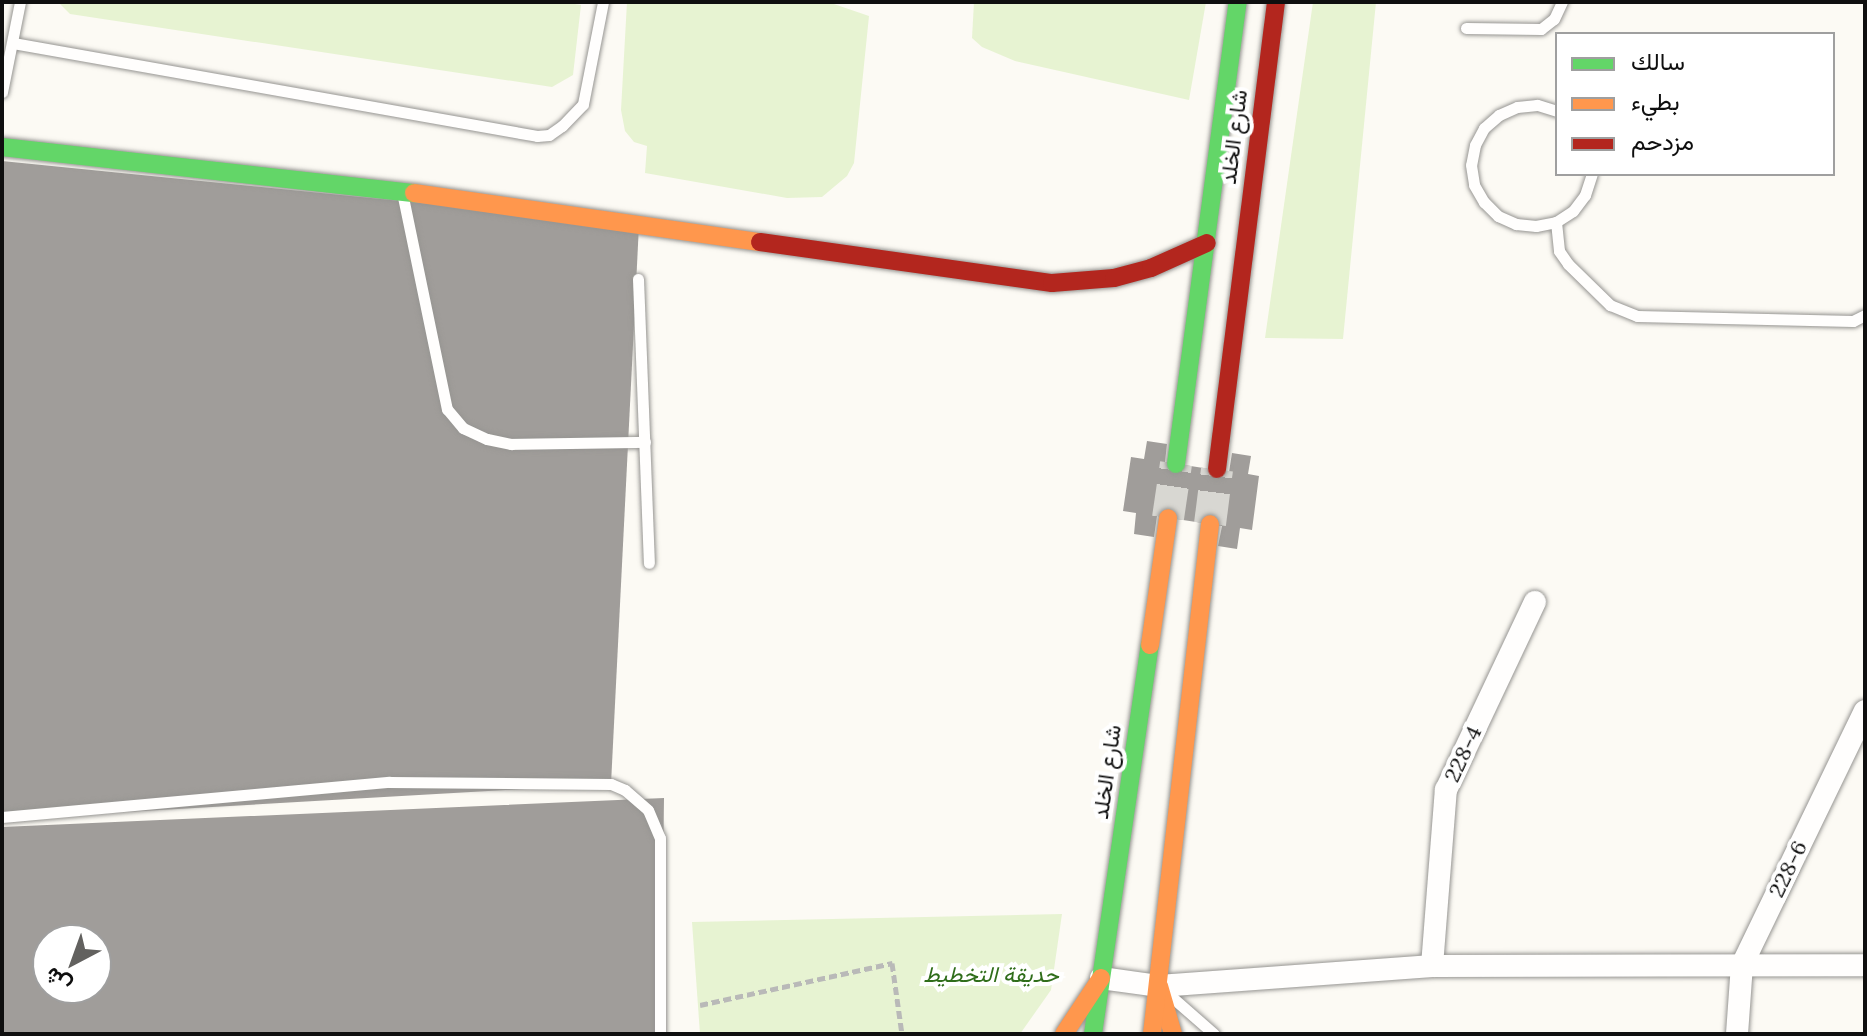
<!DOCTYPE html>
<meta charset="utf-8">
<style>
body{margin:0}
#map{position:relative;width:1867px;height:1036px;overflow:hidden;background:#fcfaf4;font-family:Lora,Vazirmatn,serif}
div>[style]{position:absolute}
.green>*{inset:0;background:#e7f3d2}
.building>*{inset:0;background:#a09d9a}
.secondary-tunnel>*{height:32px;margin-top:-16px;transform-origin:0;background:repeating-linear-gradient(90deg,#d8d7d2 0 32px,transparent 0 48px)}
.path>*{height:5px;margin-top:-2.5px;transform-origin:0;background:repeating-linear-gradient(90deg,#b9b9b8 0 8px,transparent 0 12px)}
.roads{filter:drop-shadow(0 0 2px #969592) drop-shadow(0 0 2px #969592)}
.lane>*{height:11px;margin:-5.5px;padding:0 5.5px;transform-origin:5.5px;border-radius:5.5px;background:#fffefd}
.street>*{height:22px;margin:-11px;padding:0 11px;transform-origin:11px;border-radius:11px;background:#fffefd}
.fast>*{height:18px;margin:-9px;padding:0 9px;transform-origin:9px;border-radius:9px;background:#63d668}
.slow>*{height:18px;margin:-9px;padding:0 9px;transform-origin:9px;border-radius:9px;background:#ff974d}
.jam>*{height:18px;margin:-9px;padding:0 9px;transform-origin:9px;border-radius:9px;background:#b3261e}
span{translate:-50% -50%;white-space:nowrap;text-align:center;line-height:1.15;-webkit-text-stroke:8px #fff;paint-order:stroke}
.street-label{font-size:22px;color:#0f0f0f}
.park-label{font-size:22px;color:#2f6d1a;font-style:italic}
.frame{position:absolute;inset:0;border:4px solid #0f0f0f;pointer-events:none}
.legend{position:absolute;left:1555px;top:32px;width:280px;height:144px;box-sizing:border-box;background:#fff;border:2px solid #9f9f9f;margin:0;padding:10px 14px;list-style:none;font-size:24px;color:#0f0f0f}
.legend li{display:flex;align-items:center;gap:16px;height:40px}
.legend b{width:40px;border:2px solid #9f9f9f}
.north{position:absolute;left:32px;top:924px;width:80px;height:80px;box-sizing:border-box;background:#fff;border:2px solid #9f9f9f;border-radius:50%;rotate:221deg;font-size:22px;font-weight:700;line-height:32px;text-align:center;color:#0f0f0f}
.north::after{content:'';display:block;margin:auto;width:28px;height:36px;background:#62615f;clip-path:polygon(50% 0,100% 100%,50% 72%,0 100%)}
</style>
<div id="map">
<div class="green">
<i style="clip-path:polygon(58px 2px,563px 2px,581px 5px,573px 75px,552px 87px,70px 14px)"></i>
<i style="clip-path:polygon(627px 2px,828px 2px,869px 16px,854px 163px,847px 176px,822px 197px,787px 198px,645px 173px,647px 146px,634px 142px,625px 131px,621px 110px)"></i>
<i style="clip-path:polygon(974px 2px,1206px 2px,1189px 100px,1015px 61px,982px 47px,972px 38px)"></i>
<i style="clip-path:polygon(1313px 2px,1376px 2px,1343px 339px,1265px 338px)"></i>
<i style="clip-path:polygon(1062px 914px,1051px 990px,1020px 1034px,700px 1034px,692px 922px)"></i>
</div>
<div class="building">
<i style="clip-path:polygon(2px 161px,639px 225px,611px 784px,2px 819px)"></i>
<i style="clip-path:polygon(1147px 441px,1167px 444px,1165px 462px,1229px 472px,1232px 453px,1251px 456px,1248px 474px,1259px 476px,1252px 530px,1240px 528px,1237px 549px,1218px 546px,1222px 526px,1157px 516px,1154px 537px,1134px 534px,1136px 513px,1123px 511px,1131px 457px,1144px 459px)"></i>
<i style="clip-path:polygon(evenodd,664px 798px,661px 1034px,2px 1034px,2px 827px,664px 798px,48px 940px,96px 940px,96px 988px,48px 988px,48px 940px)"></i>
</div>
<div class="secondary-tunnel">
<i style="left:1168px;top:518px;width:55px;rotate:-81.6deg"></i>
<i style="left:1210px;top:524px;width:55px;rotate:-82.7deg"></i>
</div>
<div class="path">
<i style="left:700px;top:1005px;width:197px;rotate:-12.3deg"></i>
<i style="left:892px;top:963px;width:72px;rotate:82deg"></i>
</div>
<div class="roads">
<div class="lane">
<i style="left:1466px;top:28px;width:75px;rotate:0.8deg"></i>
<i style="left:1541px;top:29px;width:16px;rotate:-38deg"></i>
<i style="left:1554px;top:19px;width:19px;rotate:-65deg"></i>
<i style="left:13px;top:43px;width:532px;rotate:10.06deg"></i>
<i style="left:537px;top:136px;width:12px;rotate:-5deg"></i>
<i style="left:549px;top:135px;width:16px;rotate:-35deg"></i>
<i style="left:562px;top:126px;width:30px;rotate:-46deg"></i>
<i style="left:583px;top:104px;width:104px;rotate:-78.9deg"></i>
<i style="left:2px;top:92px;width:92px;rotate:-78.7deg"></i>
<i style="left:1557px;top:111px;width:21px;rotate:-163deg"></i>
<i style="left:1537px;top:105px;width:20px;rotate:174deg"></i>
<i style="left:1517px;top:107px;width:20px;rotate:156deg"></i>
<i style="left:1499px;top:115px;width:20px;rotate:139deg"></i>
<i style="left:1484px;top:128px;width:19px;rotate:118deg"></i>
<i style="left:1475px;top:145px;width:20px;rotate:101deg"></i>
<i style="left:1471px;top:165px;width:20px;rotate:81deg"></i>
<i style="left:1474px;top:185px;width:20px;rotate:60deg"></i>
<i style="left:1484px;top:202px;width:20px;rotate:45deg"></i>
<i style="left:1498px;top:216px;width:20px;rotate:24deg"></i>
<i style="left:1516px;top:224px;width:20px;rotate:6deg"></i>
<i style="left:1536px;top:226px;width:20px;rotate:-11deg"></i>
<i style="left:1556px;top:222px;width:20px;rotate:-33deg"></i>
<i style="left:1573px;top:211px;width:20px;rotate:-53deg"></i>
<i style="left:1585px;top:195px;width:22px;rotate:-72deg"></i>
<i style="left:403px;top:197px;width:217px;rotate:78.3deg"></i>
<i style="left:447px;top:409px;width:25px;rotate:50deg"></i>
<i style="left:463px;top:428px;width:26px;rotate:25deg"></i>
<i style="left:487px;top:439px;width:25px;rotate:12deg"></i>
<i style="left:511px;top:444px;width:134px;rotate:-0.9deg"></i>
<i style="left:1556px;top:222px;width:29px;rotate:84deg"></i>
<i style="left:1559px;top:251px;width:16px;rotate:55deg"></i>
<i style="left:1568px;top:264px;width:59px;rotate:44.3deg"></i>
<i style="left:1610px;top:305px;width:29px;rotate:22deg"></i>
<i style="left:1637px;top:316px;width:216px;rotate:1.3deg"></i>
<i style="left:1853px;top:321px;width:13px;rotate:-27deg"></i>
<i style="left:638px;top:279px;width:284px;rotate:87.8deg"></i>
<i style="left:2px;top:817px;width:389px;rotate:-5.2deg"></i>
<i style="left:389px;top:782px;width:222px;rotate:0.5deg"></i>
<i style="left:611px;top:784px;width:15px;rotate:23deg"></i>
<i style="left:625px;top:790px;width:30px;rotate:41deg"></i>
<i style="left:648px;top:810px;width:30px;rotate:67deg"></i>
<i style="left:660px;top:838px;width:196px;rotate:90deg"></i>
<i style="left:1174px;top:999px;width:53px;rotate:41.2deg"></i>
</div>
<div class="street">
<i style="left:1432px;top:966px;width:177px;rotate:-85.5deg"></i>
<i style="left:1446px;top:790px;width:208px;rotate:-64.7deg"></i>
<i style="left:1101px;top:978px;width:59px;rotate:7.9deg"></i>
<i style="left:1159px;top:986px;width:274px;rotate:-4.2deg"></i>
<i style="left:1432px;top:966px;width:433px;rotate:-0.1deg"></i>
<i style="left:1737px;top:1034px;width:69px;rotate:-85.9deg"></i>
<i style="left:1742px;top:965px;width:282px;rotate:-64.2deg"></i>
</div>
<div class="fast">
<i style="left:2px;top:147px;width:415px;rotate:6.4deg"></i>
<i style="left:1176px;top:464px;width:466px;rotate:-82.4deg"></i>
<i style="left:1093px;top:1034px;width:393px;rotate:-81.7deg"></i>
</div>
<div class="slow">
<i style="left:414px;top:193px;width:349px;rotate:8.1deg"></i>
<i style="left:1150px;top:645px;width:128px;rotate:-81.9deg"></i>
<i style="left:1159px;top:986px;width:50px;rotate:73.7deg"></i>
<i style="left:1064px;top:1034px;width:67px;rotate:-56.5deg"></i>
<i style="left:1152px;top:1034px;width:513px;rotate:-83.51deg"></i>
</div>
<div class="jam">
<i style="left:760px;top:242px;width:295px;rotate:8deg"></i>
<i style="left:1052px;top:283px;width:62px;rotate:-4.6deg"></i>
<i style="left:1114px;top:278px;width:38px;rotate:-15deg"></i>
<i style="left:1151px;top:268px;width:61px;rotate:-24.1deg"></i>
<i style="left:1217px;top:469px;width:471px;rotate:-82.8deg"></i>
</div>
</div>
<div class="street-label">
<span style="left:1234px;top:137px;rotate:-83deg">شارع الخلد</span>
<span style="left:1463px;top:754px;rotate:-65deg">228-4</span>
<span style="left:1107px;top:772px;rotate:-82deg">شارع الخلد</span>
<span style="left:1788px;top:869px;rotate:-64deg">228-6</span>
</div>
<div class="park-label">
<span style="left:991px;top:975px">حديقة التخطيط</span>
</div>
<div class="frame"></div>
<ul class="legend">
<li><b style="height:10px;background:#63d668"></b>سالك</li>
<li><b style="height:10px;background:#ff974d"></b>بطيء</li>
<li><b style="height:10px;background:#b3261e"></b>مزدحم</li>
</ul>
<div class="north">ش</div>
</div>
